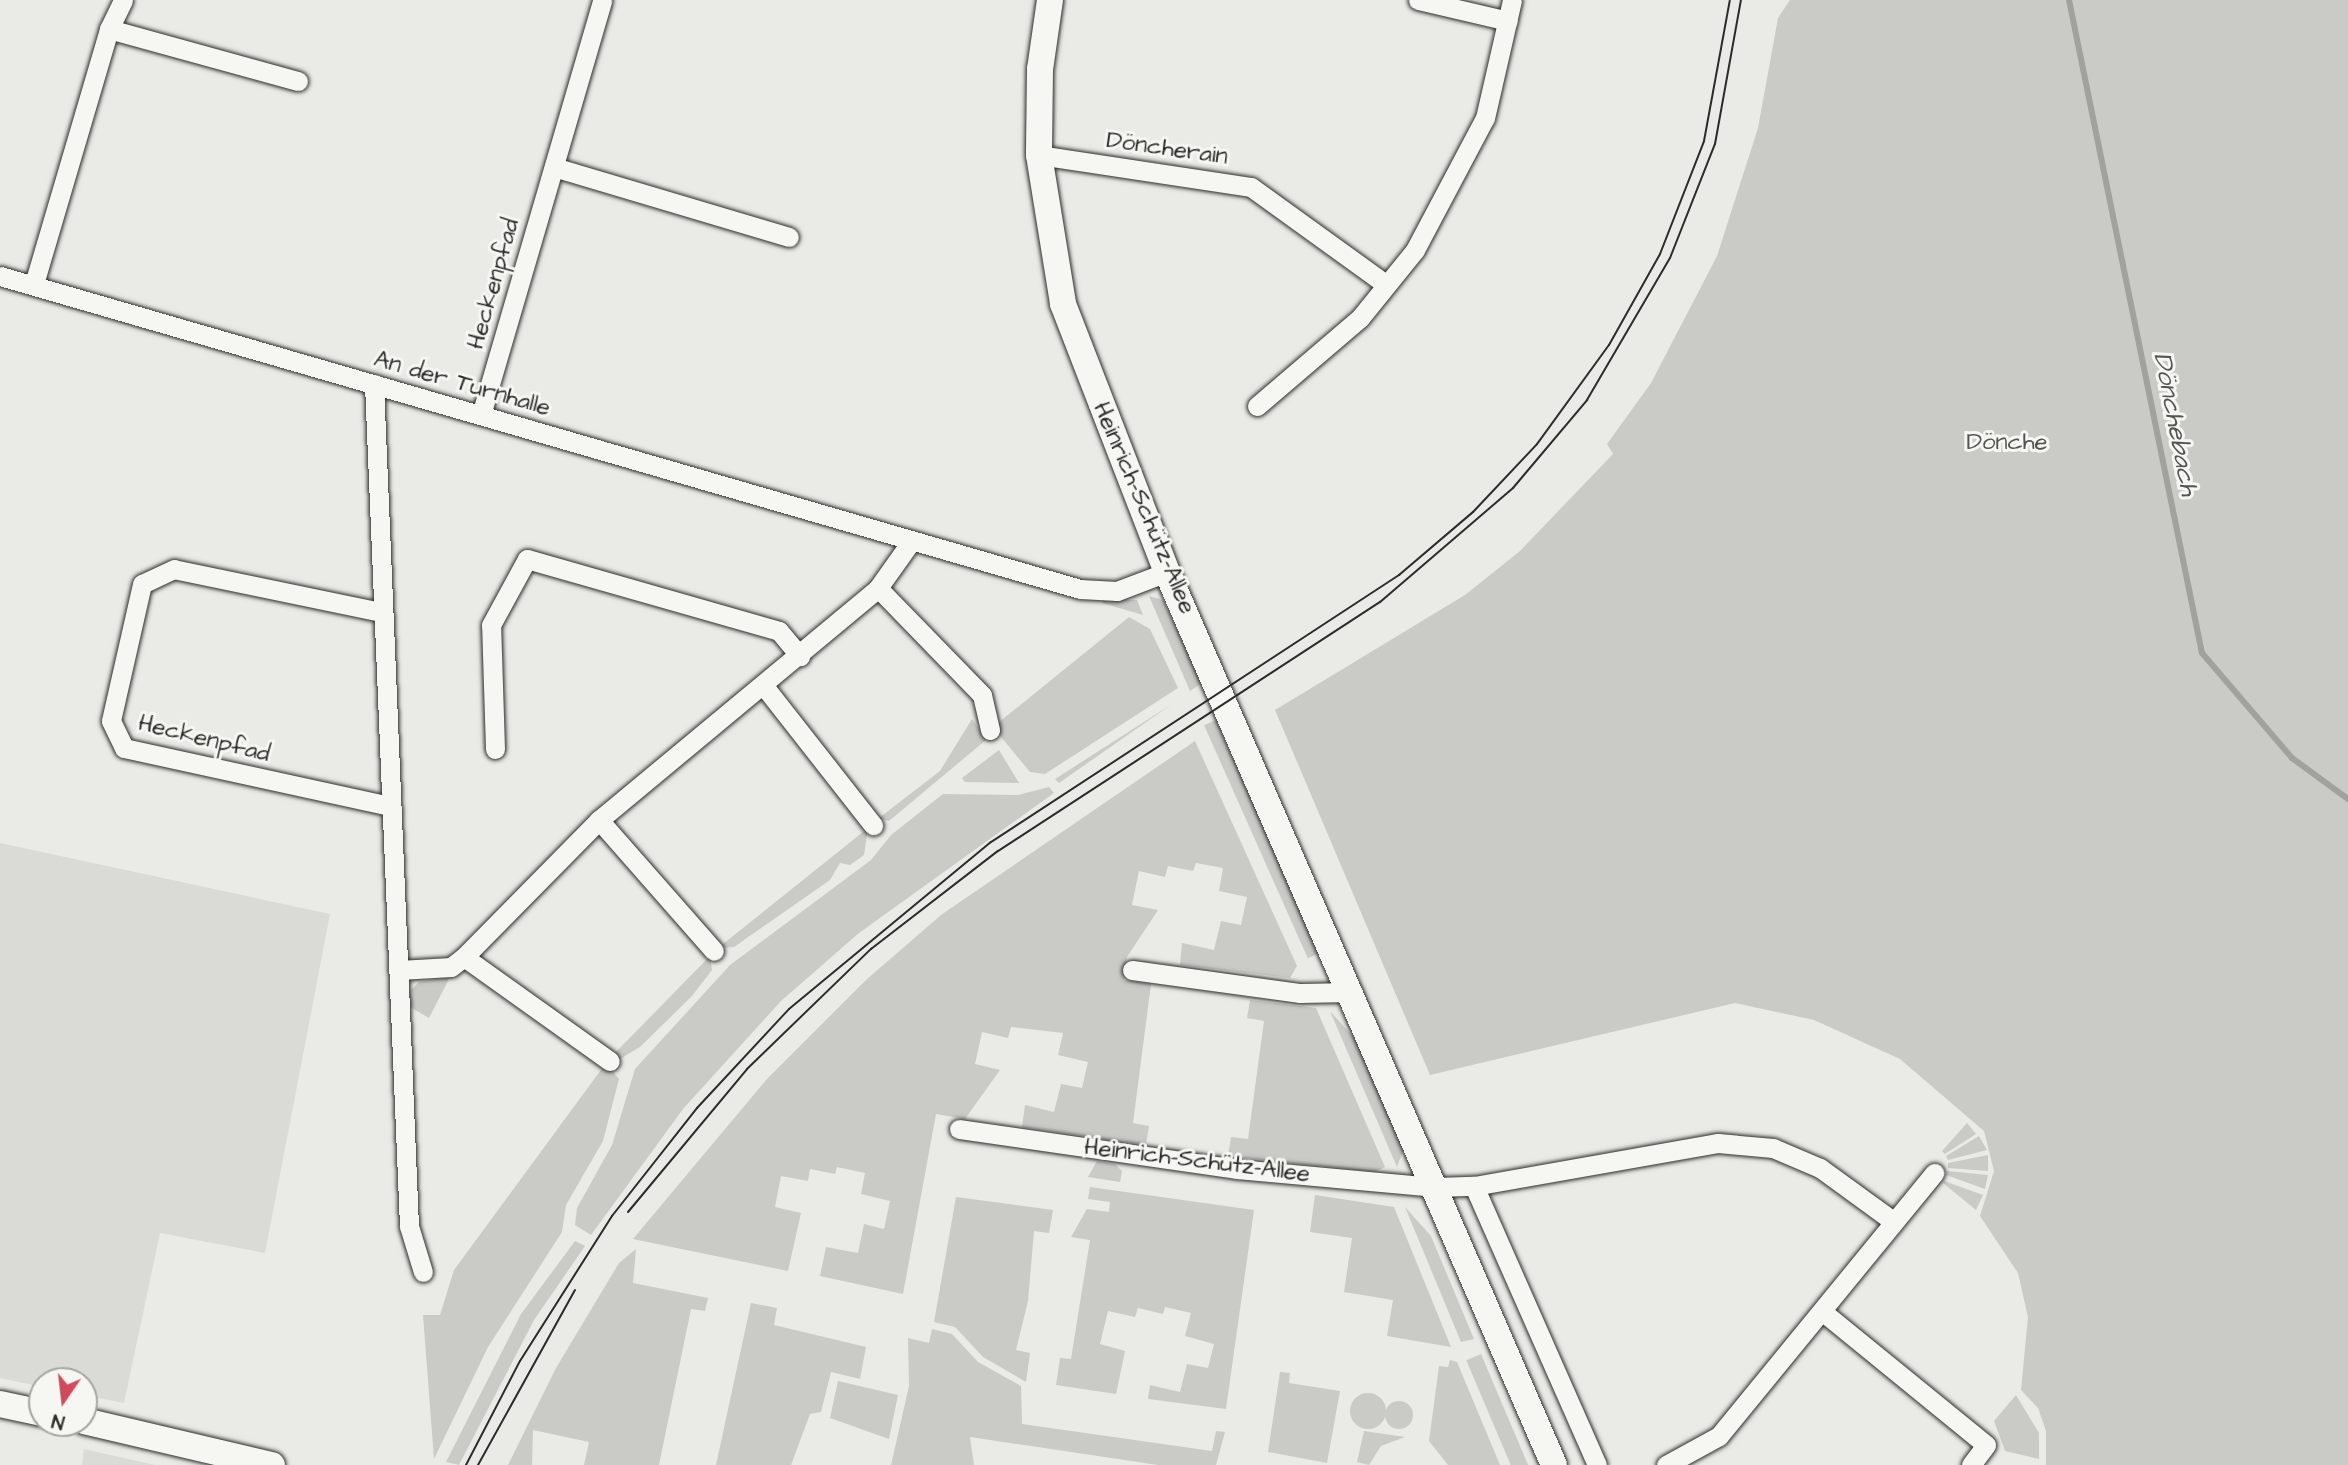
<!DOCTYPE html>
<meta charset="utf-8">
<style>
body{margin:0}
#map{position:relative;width:2348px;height:1465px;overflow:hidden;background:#eaeae6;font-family:"Architects Daughter",sans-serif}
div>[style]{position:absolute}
.built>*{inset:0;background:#dadad6}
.green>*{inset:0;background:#cacac7;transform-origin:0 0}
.round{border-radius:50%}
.stream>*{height:6px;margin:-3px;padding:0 3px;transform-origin:3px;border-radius:3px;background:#a1a19e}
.roads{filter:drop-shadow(0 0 2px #2b2b2b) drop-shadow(0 0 2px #2b2b2b)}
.street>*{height:19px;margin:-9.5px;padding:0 9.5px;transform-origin:9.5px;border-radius:9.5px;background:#f6f6f2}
.secondary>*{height:26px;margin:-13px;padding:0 13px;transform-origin:13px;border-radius:13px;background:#f6f6f2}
.tram>*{height:2px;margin:-1px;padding:0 1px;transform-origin:1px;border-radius:1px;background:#2b2b2b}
span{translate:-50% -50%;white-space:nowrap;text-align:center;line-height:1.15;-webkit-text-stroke:6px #f6f6f2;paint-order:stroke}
.street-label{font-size:24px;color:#2b2b2b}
.park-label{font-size:24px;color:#535352}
.water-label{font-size:26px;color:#545453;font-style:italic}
.north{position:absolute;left:28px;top:1367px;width:70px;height:70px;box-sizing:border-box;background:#f6f6f2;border:2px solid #a5a5a2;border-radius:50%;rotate:194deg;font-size:19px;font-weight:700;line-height:28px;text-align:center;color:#2b2b2b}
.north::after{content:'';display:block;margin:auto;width:24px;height:32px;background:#d1495b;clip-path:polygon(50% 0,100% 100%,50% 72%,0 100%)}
</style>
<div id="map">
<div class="built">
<i style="clip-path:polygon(0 843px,330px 914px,265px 1253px,160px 1233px,124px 1403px,84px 1395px,84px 1381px,42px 1381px,42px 1387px,0 1378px)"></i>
<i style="clip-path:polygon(84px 1449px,155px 1465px,82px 1465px)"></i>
</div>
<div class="green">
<i style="clip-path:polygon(1790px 0,2348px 0,2348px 1465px,2046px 1465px,2046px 1431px,2038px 1408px,2021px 1390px,2028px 1317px,2018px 1273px,1980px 1216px,1994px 1171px,1984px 1131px,1900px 1059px,1814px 1020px,1735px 1003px,1430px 1075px,1275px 710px,1465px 595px,1520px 551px,1613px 454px,1607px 444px,1651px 383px,1717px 256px,1758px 128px,1778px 18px)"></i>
<i style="clip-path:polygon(1149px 596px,1163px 600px,1202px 683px,1190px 691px)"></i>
<i style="clip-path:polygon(1103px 599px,1137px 600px,1143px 615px,1102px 603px)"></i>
<i style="clip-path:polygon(1129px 617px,1150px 629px,1178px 688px,1045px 774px,1030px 772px,993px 727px)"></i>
<i style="clip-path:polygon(1172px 704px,1059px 783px,1055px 779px)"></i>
<i style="clip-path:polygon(972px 719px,986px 740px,889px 821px,879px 818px,940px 771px)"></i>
<i style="left:1216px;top:720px;width:255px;height:13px;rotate:66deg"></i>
<i style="clip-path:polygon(1195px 741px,1297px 966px,1290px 978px,1180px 965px,1182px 943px,1214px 950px,1221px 921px,1241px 925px,1247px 897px,1219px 891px,1223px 868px,1196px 863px,1193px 871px,1168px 866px,1165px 877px,1139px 871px,1132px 905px,1158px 910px,1127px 957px,1124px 980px,1151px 984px,1133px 1123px,1149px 1126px,1146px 1145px,1022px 1127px,1025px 1105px,1054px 1112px,1061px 1084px,1082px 1088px,1088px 1062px,1058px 1055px,1063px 1033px,1011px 1027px,1008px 1038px,982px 1032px,975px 1064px,1000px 1070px,965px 1119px,936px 1114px,903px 1294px,820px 1276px,826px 1247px,858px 1253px,864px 1224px,884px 1229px,890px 1201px,861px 1194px,865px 1173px,837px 1167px,835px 1174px,810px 1169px,808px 1181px,781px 1176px,775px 1207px,801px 1213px,788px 1271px,633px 1239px,767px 1079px,866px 980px,941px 915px)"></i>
<i style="clip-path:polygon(999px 750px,1019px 783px,965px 782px,962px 778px)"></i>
<i style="clip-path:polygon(1049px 787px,1054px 793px,859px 933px,781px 1001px,683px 1109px,591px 1235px,575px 1225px,577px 1208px,612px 1145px,635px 1069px,730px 965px,871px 860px,891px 835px,943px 794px,1018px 795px)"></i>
<i style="clip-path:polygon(868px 828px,864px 855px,850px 865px,840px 863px,830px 880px,734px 947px,718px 948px)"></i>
<i style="clip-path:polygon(710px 956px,712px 970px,692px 996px,640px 1047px,620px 1059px,612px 1056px)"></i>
<i style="clip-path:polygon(450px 977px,429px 1018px,410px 1007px,410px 991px,419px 982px)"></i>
<i style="clip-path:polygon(1250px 1000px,1316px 1008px,1385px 1167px,1375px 1172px,1228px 1156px,1231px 1137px,1248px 1139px,1264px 1021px,1247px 1018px)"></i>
<i style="clip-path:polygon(1330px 1011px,1358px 1042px,1404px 1148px,1397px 1167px)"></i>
<i style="clip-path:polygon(606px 1063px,619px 1079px,603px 1141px,566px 1205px,562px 1232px,488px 1347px,434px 1459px,423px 1315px,440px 1315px,454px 1270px)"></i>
<i style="clip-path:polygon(1967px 1123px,1976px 1134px,1945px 1154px,1942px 1151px)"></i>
<i style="clip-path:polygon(1979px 1136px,1987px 1150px,1948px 1160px,1946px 1156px)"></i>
<i style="clip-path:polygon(1988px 1155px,1988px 1171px,1948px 1168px,1948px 1163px)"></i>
<i style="clip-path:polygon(1097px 1161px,1115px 1164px,1122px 1171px,1120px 1182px,1088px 1177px)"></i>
<i style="clip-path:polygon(1947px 1171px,1988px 1175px,1985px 1189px,1946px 1175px)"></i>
<i style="clip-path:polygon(1944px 1181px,1983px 1195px,1976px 1210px,1943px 1183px)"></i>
<i style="clip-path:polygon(1090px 1187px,1254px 1210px,1226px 1409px,1148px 1399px,1150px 1385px,1180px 1392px,1187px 1364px,1208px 1368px,1214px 1344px,1185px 1336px,1191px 1313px,1165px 1307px,1163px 1314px,1138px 1308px,1135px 1317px,1108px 1311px,1100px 1344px,1125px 1351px,1116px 1394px,1056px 1385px,1060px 1358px,1071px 1359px,1090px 1240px,1071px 1237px,1087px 1209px,1109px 1212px,1110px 1202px,1088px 1199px)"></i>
<i style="clip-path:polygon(1315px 1195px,1394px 1207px,1451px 1347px,1387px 1336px,1393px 1300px,1344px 1292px,1352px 1238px,1310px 1232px)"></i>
<i style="clip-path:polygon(956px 1197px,1053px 1210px,1049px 1233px,1034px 1231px,1028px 1301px,1016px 1350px,1030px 1353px,1026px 1382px,983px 1357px,955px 1327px,934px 1322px)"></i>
<i style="clip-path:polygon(1405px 1207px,1431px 1236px,1474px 1339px,1461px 1342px)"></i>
<i style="clip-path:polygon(575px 1241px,585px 1246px,534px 1320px,459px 1465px,446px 1462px,521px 1314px)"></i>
<i style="clip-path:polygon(636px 1249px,633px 1283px,708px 1298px,705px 1311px,691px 1309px,659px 1465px,584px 1465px,589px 1442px,533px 1430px,532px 1465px,508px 1465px,556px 1368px,619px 1263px)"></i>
<i style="clip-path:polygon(751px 1303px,777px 1308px,774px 1325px,866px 1347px,860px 1379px,831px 1372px,821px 1412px,810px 1414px,791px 1465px,716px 1465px)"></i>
<i style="clip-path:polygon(932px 1329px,952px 1334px,978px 1362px,1021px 1386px,1022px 1424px,1212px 1451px,1216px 1431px,1225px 1432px,1216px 1465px,1158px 1465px,970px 1437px,974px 1465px,891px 1465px,909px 1386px,908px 1338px,929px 1343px)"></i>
<i style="left:1481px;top:1354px;width:121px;height:16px;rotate:67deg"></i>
<i style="clip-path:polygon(1450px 1360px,1457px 1362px,1500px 1465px,1448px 1465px,1429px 1441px,1439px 1366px,1448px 1367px)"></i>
<i style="clip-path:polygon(1280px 1372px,1290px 1373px,1289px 1383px,1340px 1391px,1327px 1463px,1268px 1452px)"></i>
<i style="clip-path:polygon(838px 1381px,898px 1395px,889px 1439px,830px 1418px)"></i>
<i class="round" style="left:1350px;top:1393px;width:36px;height:36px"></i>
<i style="clip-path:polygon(2016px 1395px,2039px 1433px,2039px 1459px,2005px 1451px,1994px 1421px)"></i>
<i class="round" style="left:1385px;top:1401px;width:28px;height:28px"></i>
<i style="clip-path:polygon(1364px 1431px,1405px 1437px,1381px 1446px,1369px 1465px,1357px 1462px)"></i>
</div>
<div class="stream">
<i style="left:2069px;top:0;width:666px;rotate:78.49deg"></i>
<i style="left:2202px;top:653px;width:138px;rotate:49.4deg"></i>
<i style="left:2292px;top:758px;width:69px;rotate:36.2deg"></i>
</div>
<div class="roads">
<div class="street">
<i style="left:1418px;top:0;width:92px;rotate:13.1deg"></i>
<i style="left:109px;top:29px;width:196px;rotate:15.4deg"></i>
<i style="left:1039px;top:155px;width:214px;rotate:8.6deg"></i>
<i style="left:1251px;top:187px;width:164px;rotate:35.8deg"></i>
<i style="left:554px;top:167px;width:245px;rotate:16.6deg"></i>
<i style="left:0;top:276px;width:1124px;rotate:16.16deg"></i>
<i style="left:1080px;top:589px;width:37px;rotate:3deg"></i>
<i style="left:1117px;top:591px;width:53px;rotate:-20.8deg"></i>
<i style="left:34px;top:284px;width:266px;rotate:-73.6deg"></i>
<i style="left:109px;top:29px;width:32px;rotate:-64deg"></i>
<i style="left:374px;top:384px;width:843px;rotate:87.62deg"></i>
<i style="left:409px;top:1226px;width:48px;rotate:73.1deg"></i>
<i style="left:1257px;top:406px;width:135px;rotate:-40.5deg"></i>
<i style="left:1360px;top:318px;width:87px;rotate:-51deg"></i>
<i style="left:1415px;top:250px;width:149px;rotate:-62.1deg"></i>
<i style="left:1485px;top:118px;width:121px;rotate:-77.1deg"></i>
<i style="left:481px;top:415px;width:432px;rotate:-73.7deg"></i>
<i style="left:878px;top:588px;width:149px;rotate:45.8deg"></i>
<i style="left:982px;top:695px;width:36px;rotate:77deg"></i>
<i style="left:381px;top:612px;width:211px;rotate:-168.3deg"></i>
<i style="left:174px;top:569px;width:35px;rotate:155deg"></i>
<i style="left:142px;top:584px;width:140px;rotate:102.8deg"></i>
<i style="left:111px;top:721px;width:30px;rotate:64deg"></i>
<i style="left:124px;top:748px;width:272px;rotate:12.3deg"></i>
<i style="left:764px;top:686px;width:177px;rotate:51.9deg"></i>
<i style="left:495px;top:749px;width:124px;rotate:-91.8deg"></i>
<i style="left:491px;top:625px;width:75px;rotate:-61.4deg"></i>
<i style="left:527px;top:559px;width:262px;rotate:15.9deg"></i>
<i style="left:779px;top:631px;width:33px;rotate:50deg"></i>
<i style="left:599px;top:820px;width:174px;rotate:48.7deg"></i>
<i style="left:464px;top:957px;width:179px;rotate:35.5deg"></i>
<i style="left:399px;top:970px;width:52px;rotate:-3.3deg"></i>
<i style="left:451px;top:967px;width:16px;rotate:-38deg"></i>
<i style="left:464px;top:957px;width:192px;rotate:-45.4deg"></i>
<i style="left:599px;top:820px;width:363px;rotate:-39.7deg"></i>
<i style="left:878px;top:588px;width:55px;rotate:-54.6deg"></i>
<i style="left:1132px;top:970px;width:170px;rotate:7.8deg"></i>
<i style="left:1300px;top:993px;width:52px;rotate:-1.1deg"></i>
<i style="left:959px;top:1129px;width:281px;rotate:8.2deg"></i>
<i style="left:1237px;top:1169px;width:200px;rotate:5.2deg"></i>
<i style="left:1436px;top:1187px;width:38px;rotate:-2deg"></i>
<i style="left:1474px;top:1186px;width:248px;rotate:-10deg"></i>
<i style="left:1718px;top:1143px;width:55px;rotate:5.2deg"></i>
<i style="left:1773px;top:1148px;width:51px;rotate:23.1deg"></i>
<i style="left:1820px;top:1168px;width:90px;rotate:36deg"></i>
<i style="left:1474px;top:1186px;width:305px;rotate:66.2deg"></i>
<i style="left:1823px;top:1312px;width:210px;rotate:39.2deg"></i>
<i style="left:1986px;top:1445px;width:25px;rotate:127deg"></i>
<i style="left:1666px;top:1465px;width:60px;rotate:-28.7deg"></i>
<i style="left:1719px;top:1436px;width:340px;rotate:-50.7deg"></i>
</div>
<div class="secondary">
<i style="left:1050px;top:0;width:70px;rotate:98.2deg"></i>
<i style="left:1040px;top:69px;width:86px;rotate:90.7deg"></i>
<i style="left:1039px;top:155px;width:151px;rotate:80.8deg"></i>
<i style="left:1063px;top:304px;width:287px;rotate:68.8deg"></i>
<i style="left:1167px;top:572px;width:973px;rotate:66.57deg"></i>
<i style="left:0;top:1404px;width:43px;rotate:12.1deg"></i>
<i style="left:84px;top:1421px;width:193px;rotate:13.2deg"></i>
</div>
</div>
<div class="tram">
<i style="left:628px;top:1212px;width:186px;rotate:-50.2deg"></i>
<i style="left:747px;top:1069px;width:173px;rotate:-44.1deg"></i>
<i style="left:871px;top:949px;width:160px;rotate:-37.7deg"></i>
<i style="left:998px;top:851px;width:456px;rotate:-33.1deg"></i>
<i style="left:1380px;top:602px;width:175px;rotate:-40.6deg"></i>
<i style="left:1513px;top:488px;width:115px;rotate:-49.9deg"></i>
<i style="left:1587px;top:400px;width:164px;rotate:-59.7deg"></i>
<i style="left:1670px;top:258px;width:123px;rotate:-68.5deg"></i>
<i style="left:1715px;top:144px;width:146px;rotate:-79.8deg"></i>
<i style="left:466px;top:1465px;width:117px;rotate:-62.6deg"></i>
<i style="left:520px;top:1361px;width:172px;rotate:-57.6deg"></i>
<i style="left:612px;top:1216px;width:137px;rotate:-51.8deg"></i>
<i style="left:697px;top:1108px;width:135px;rotate:-47.1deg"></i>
<i style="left:789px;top:1009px;width:262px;rotate:-39.6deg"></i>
<i style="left:991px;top:842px;width:488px;rotate:-33.2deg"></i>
<i style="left:1399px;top:575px;width:97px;rotate:-40.4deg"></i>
<i style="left:1473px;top:512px;width:93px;rotate:-46.7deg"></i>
<i style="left:1537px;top:444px;width:122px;rotate:-54deg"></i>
<i style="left:1609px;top:345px;width:104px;rotate:-60.7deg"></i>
<i style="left:1660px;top:254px;width:121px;rotate:-68.7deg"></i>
<i style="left:1704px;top:141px;width:143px;rotate:-79.6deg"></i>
<i style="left:478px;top:1465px;width:200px;rotate:-61deg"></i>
</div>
<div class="street-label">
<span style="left:1167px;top:149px;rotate:8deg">Döncherain</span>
<span style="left:494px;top:284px;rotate:-74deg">Heckenpfad</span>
<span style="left:462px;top:384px;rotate:16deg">An der Turnhalle</span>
<span style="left:1144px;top:508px;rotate:67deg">Heinrich-Schütz-Allee</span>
<span style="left:204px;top:739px;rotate:14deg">Heckenpfad</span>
<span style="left:1197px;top:1161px;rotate:7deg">Heinrich-Schütz-Allee</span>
</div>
<div class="park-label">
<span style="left:2007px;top:443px">Dönche</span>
</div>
<div class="water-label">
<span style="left:2175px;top:424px;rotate:79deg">Dönchebach</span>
</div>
<div class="north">N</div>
</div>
